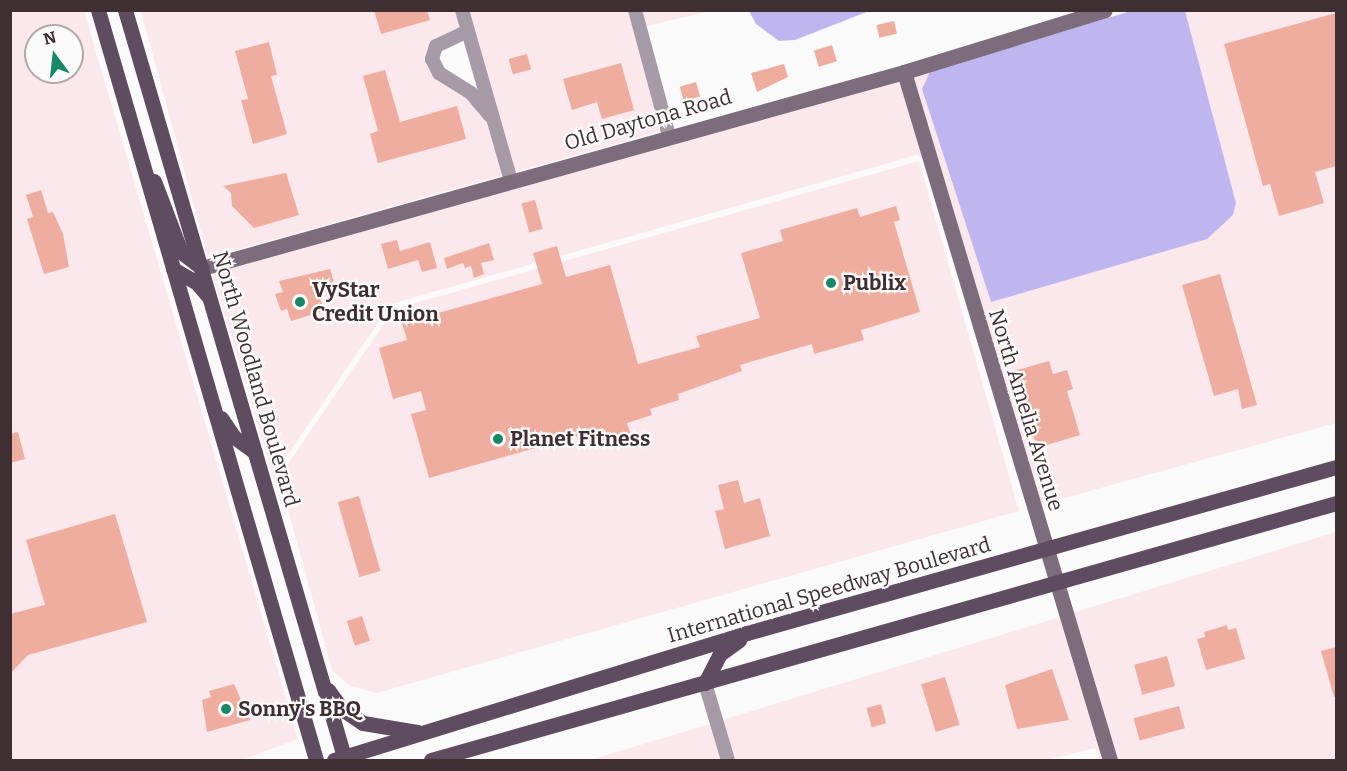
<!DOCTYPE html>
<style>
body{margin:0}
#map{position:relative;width:1347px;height:771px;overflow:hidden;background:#fafafa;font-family:Bitter,serif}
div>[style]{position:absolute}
.built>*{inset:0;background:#fbe8ed}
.water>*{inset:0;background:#c0b6ef}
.building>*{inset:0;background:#eead9e;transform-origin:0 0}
.street>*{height:14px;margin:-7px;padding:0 7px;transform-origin:7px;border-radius:7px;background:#a59aa5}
.secondary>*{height:15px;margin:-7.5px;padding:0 7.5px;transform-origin:7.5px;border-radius:7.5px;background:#7d6c7c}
.primary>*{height:15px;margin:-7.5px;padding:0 7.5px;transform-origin:7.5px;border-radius:7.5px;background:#604c60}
.dots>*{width:16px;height:16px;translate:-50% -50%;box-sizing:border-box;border:3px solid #fafafa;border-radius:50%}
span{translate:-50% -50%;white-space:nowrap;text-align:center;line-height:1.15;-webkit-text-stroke:4.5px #fafafa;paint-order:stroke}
.street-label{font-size:21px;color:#3f2f33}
.poi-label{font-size:21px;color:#3f2f33;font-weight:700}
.left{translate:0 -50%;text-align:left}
.frame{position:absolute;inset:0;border:12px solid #3f2f33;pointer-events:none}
.north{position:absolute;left:24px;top:24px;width:60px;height:60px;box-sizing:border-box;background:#fafafa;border:2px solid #afa9aa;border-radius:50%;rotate:345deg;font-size:16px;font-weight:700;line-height:24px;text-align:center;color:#3f2f33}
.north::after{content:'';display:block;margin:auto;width:21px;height:27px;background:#168868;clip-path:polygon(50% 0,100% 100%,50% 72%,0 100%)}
</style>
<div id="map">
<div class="built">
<i style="clip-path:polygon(642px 10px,711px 11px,646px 26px)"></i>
<i style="clip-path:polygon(evenodd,10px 11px,84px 11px,298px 739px,242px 760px,11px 760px,10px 11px,36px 36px,72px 36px,72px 72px,36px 72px,36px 36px)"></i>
<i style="clip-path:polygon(141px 11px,455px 11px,460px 27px,433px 39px,426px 62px,434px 76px,467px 98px,488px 125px,503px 175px,208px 258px)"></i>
<i style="clip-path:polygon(469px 11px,629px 11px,661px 131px,515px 172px)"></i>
<i style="clip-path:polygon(1185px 11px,1336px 11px,1336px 423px,1039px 505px,912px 77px,930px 71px,922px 89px,991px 302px,1233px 216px,1236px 203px)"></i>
<i style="clip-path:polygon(900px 80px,923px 158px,917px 155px,391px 304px,275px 473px,284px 513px,212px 272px)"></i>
<i style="clip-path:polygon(919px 161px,1019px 511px,377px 693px,350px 686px,332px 670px,279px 477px,394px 309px)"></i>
<i style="clip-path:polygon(1336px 532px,1336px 760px,1117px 760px,1072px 613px)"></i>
<i style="clip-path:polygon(1060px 617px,1104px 760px,1099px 760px,1095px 748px,1046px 760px,734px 760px,722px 720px)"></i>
<i style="clip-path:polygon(710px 724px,721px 760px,590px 760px)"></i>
</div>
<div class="water">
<i style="clip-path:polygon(749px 11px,869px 11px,795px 40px,779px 41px,756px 24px)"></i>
<i style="clip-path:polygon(1131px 11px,1185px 11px,1236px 203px,1233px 215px,1207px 239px,991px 302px,922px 89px,930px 71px)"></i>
</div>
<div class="building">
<i style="clip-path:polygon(374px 10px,427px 10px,430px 20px,381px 34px)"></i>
<i style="clip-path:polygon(1336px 13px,1336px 166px,1315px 172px,1324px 203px,1279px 216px,1270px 184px,1263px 186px,1224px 44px)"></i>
<i style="left:894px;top:21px;width:13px;height:18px;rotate:77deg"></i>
<i style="clip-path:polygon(269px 42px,277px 75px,271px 76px,287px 134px,253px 144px,241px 100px,248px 99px,235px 51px)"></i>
<i style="left:832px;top:45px;width:17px;height:19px;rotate:73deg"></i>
<i style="left:527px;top:54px;width:16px;height:19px;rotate:75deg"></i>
<i style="clip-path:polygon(621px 63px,634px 110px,602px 119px,597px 102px,572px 110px,563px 79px)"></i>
<i style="clip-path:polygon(784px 64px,788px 77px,757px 92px,751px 73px)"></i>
<i style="clip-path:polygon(385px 70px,400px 122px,457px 106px,466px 139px,378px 163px,370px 134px,378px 131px,363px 76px)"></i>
<i style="left:696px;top:82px;width:15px;height:17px;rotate:74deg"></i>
<i style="clip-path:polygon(286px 173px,299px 215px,254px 228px,232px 206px,231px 193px,223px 186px)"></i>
<i style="clip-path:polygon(41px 190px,48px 213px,53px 212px,63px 234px,69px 267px,44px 274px,27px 219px,33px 217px,26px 195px)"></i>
<i style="left:535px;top:200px;width:30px;height:14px;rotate:75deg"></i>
<i style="clip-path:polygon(896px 206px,900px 220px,894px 222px,920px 312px,861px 330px,864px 340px,814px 354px,812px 344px,740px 365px,742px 371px,678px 394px,679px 400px,650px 409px,652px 415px,627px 423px,630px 433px,596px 442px,593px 432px,429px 478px,411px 414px,426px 410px,421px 391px,393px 399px,379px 348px,407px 340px,402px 323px,542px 284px,533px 253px,557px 246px,566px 277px,610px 265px,638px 364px,700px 347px,696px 336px,760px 318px,741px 253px,783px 241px,780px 230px,857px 208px,860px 217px)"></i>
<i style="clip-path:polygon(397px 240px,400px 251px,430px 242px,437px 268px,422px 272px,418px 260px,388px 269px,381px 244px)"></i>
<i style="clip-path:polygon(489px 243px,494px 260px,481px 263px,484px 274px,474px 278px,471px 266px,465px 268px,463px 263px,447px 269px,444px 258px)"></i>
<i style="clip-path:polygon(330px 269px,335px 286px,318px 291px,324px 311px,291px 321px,287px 309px,281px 311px,275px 294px,283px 292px,279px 281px)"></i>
<i style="clip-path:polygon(1220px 274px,1257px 405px,1242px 409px,1238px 389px,1214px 396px,1182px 285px)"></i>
<i style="clip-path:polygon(1049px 361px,1053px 374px,1067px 370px,1073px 389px,1067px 391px,1080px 435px,1037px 448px,1014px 371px)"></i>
<i style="clip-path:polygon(18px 432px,25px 459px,10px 463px,10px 434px)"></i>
<i style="clip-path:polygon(738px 480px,744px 503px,760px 498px,770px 536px,725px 549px,715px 511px,724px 509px,718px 485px)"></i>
<i style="left:359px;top:496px;width:78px;height:22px;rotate:74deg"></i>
<i style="clip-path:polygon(115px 514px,147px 622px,28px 655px,10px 674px,10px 614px,45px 605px,26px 540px)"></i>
<i style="left:362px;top:616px;width:26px;height:16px;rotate:72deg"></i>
<i style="clip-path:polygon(1227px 625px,1228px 630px,1236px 628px,1245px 659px,1206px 670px,1197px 639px,1205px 637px,1204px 632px)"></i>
<i style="clip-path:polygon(1336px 647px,1336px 696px,1334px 697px,1321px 651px)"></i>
<i style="left:1167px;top:656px;width:31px;height:34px;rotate:75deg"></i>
<i style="clip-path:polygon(1052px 669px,1069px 720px,1017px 729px,1005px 685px)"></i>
<i style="left:945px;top:677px;width:50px;height:25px;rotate:73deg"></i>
<i style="clip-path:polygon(234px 684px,250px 720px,207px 732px,202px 700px,211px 697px,209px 691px)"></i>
<i style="left:881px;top:704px;width:20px;height:15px;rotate:75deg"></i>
<i style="left:1179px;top:706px;width:23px;height:47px;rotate:75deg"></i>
</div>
<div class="street">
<i style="left:462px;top:10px;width:178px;rotate:74deg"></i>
<i style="left:635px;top:10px;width:131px;rotate:74.9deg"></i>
<i style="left:468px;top:31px;width:35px;rotate:155deg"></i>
<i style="left:436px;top:46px;width:14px;rotate:107deg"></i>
<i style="left:432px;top:59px;width:16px;rotate:63deg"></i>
<i style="left:439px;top:73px;width:38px;rotate:32deg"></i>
<i style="left:471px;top:93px;width:30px;rotate:50deg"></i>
<i style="left:705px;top:683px;width:80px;rotate:73.4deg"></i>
</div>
<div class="secondary">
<i style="left:904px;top:72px;width:718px;rotate:73.33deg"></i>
<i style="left:202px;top:268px;width:729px;rotate:-15.6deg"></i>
<i style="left:904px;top:72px;width:210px;rotate:-17.1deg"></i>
</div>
<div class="primary">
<i style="left:98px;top:10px;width:781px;rotate:73.79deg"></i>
<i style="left:125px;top:10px;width:782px;rotate:73.65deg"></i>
<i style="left:154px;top:181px;width:76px;rotate:69.2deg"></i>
<i style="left:181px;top:252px;width:26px;rotate:37deg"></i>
<i style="left:173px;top:269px;width:28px;rotate:30deg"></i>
<i style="left:197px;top:283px;width:17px;rotate:50deg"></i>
<i style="left:221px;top:418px;width:23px;rotate:56deg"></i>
<i style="left:234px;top:437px;width:26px;rotate:36deg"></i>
<i style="left:705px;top:683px;width:33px;rotate:-63deg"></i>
<i style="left:720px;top:654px;width:24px;rotate:-36deg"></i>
<i style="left:328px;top:690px;width:24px;rotate:54deg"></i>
<i style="left:342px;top:709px;width:25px;rotate:34deg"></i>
<i style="left:363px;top:723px;width:56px;rotate:9.3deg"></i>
<i style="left:334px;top:760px;width:432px;rotate:-17.1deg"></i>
<i style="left:747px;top:633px;width:612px;rotate:-15.74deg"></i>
<i style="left:431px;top:760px;width:941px;rotate:-15.85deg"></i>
</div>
<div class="dots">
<i style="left:831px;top:283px;background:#168868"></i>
<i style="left:300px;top:302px;background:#168868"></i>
<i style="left:498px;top:439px;background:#168868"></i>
<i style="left:226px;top:709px;background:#168868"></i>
</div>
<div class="street-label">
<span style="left:648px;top:120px;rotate:-16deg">Old Daytona Road</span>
<span style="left:256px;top:379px;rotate:74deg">North Woodland Boulevard</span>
<span style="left:1026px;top:410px;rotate:73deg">North Amelia Avenue</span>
<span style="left:829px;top:590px;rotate:-16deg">International Speedway Boulevard</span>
</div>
<div class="poi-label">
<span class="left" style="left:843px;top:283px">Publix</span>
<span class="left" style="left:312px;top:302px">VyStar<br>Credit Union</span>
<span class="left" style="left:510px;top:439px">Planet Fitness</span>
<span class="left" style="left:238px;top:709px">Sonny's BBQ</span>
</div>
<div class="frame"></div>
<div class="north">N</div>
</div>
